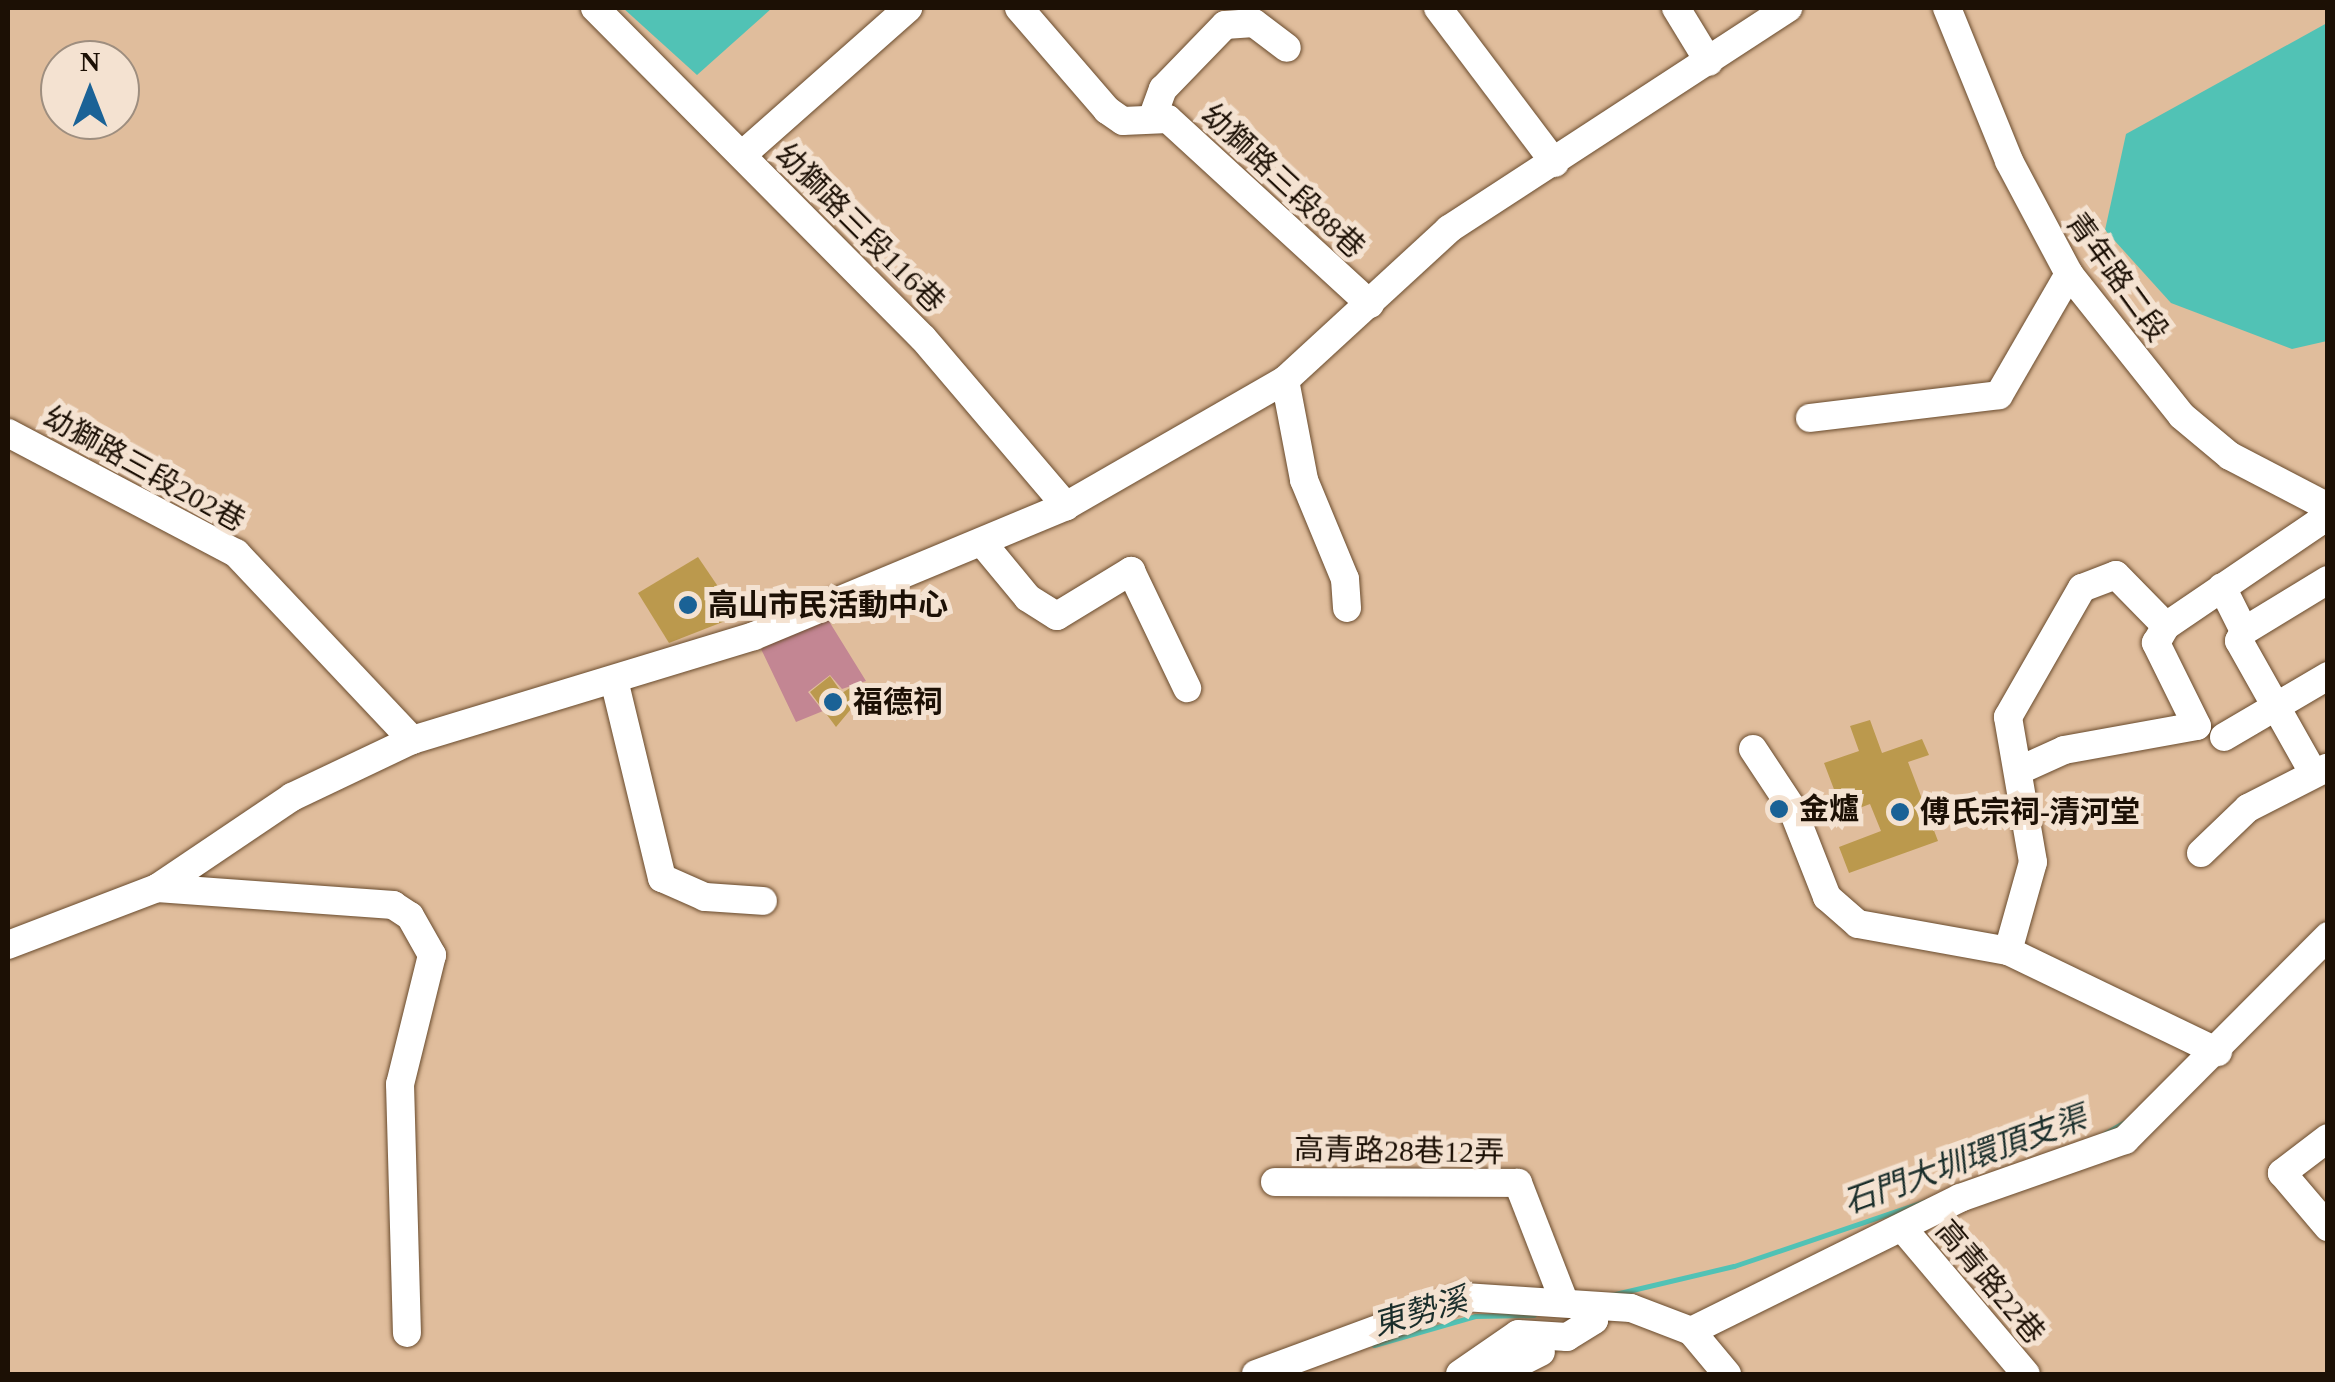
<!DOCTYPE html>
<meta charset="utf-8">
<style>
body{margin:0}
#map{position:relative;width:2335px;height:1382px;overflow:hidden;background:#e0bd9c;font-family:"Times New Roman","Noto Sans TC",serif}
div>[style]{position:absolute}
.green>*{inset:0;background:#c38693}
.water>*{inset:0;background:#51c2b5}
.stream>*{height:5px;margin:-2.5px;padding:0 2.5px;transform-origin:2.5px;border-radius:2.5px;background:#51c2b5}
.building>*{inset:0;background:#bb994d}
.roads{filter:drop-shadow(0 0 2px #694b2d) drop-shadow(0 0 2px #694b2d)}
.minor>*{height:28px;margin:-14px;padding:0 14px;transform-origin:14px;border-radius:14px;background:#fff}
.dots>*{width:28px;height:28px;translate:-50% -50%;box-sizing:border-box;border:5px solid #f4e2d1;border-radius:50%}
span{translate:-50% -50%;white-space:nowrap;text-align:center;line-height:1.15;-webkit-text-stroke:10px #f4e2d1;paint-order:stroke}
.street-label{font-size:30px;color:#1c1005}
.poi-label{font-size:30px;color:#1c1005;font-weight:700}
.left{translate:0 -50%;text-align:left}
.water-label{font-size:32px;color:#1a2e2b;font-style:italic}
.frame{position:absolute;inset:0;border:10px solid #1c1005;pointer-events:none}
.north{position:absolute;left:40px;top:40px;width:100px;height:100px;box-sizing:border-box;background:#f4e2d1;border:2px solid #9e8e7f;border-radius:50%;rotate:0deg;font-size:28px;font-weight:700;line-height:40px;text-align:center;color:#1c1005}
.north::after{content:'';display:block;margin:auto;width:35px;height:45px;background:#1a6296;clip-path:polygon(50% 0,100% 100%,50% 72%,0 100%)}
</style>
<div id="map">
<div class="green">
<i style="clip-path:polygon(827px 618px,866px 681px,842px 689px,830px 675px,808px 692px,823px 711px,796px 722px,761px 649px)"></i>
</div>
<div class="water">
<i style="clip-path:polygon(623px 8px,772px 8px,697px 75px)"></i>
<i style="clip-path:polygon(2327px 23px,2327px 341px,2292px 349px,2171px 303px,2105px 230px,2126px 134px)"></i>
</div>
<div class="stream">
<i style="left:2104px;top:1134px;width:24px;rotate:-30deg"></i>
<i style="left:1611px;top:1295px;width:126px;rotate:-13.3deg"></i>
<i style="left:1734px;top:1266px;width:203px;rotate:-18.7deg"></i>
<i style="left:1374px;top:1345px;width:105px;rotate:-16deg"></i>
<i style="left:1475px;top:1316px;width:59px;rotate:-1deg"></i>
</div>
<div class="building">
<i style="clip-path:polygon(698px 557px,738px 616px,669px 643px,638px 593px)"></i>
<i style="clip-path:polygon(830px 676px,842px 693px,853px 686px,862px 696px,836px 727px,810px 692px)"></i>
<i style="clip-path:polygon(1870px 720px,1882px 753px,1922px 739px,1929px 755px,1908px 762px,1938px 841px,1849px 873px,1839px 847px,1881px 831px,1870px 804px,1828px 820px,1820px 798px,1835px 792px,1824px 763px,1859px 751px,1850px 726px)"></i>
</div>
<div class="roads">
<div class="minor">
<i style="left:595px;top:8px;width:465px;rotate:45.2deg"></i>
<i style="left:923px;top:338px;width:221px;rotate:49.6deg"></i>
<i style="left:1019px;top:8px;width:135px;rotate:49.2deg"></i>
<i style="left:1107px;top:110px;width:19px;rotate:35deg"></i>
<i style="left:1123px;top:121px;width:45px;rotate:-2.5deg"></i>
<i style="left:1168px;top:119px;width:274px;rotate:42.5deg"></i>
<i style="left:1438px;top:8px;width:194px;rotate:53deg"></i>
<i style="left:1676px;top:8px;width:63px;rotate:58.6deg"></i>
<i style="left:1947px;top:8px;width:165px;rotate:67.9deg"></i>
<i style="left:2009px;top:161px;width:128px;rotate:62deg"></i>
<i style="left:2069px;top:274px;width:181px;rotate:51.5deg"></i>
<i style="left:2182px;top:416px;width:62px;rotate:39.8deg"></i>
<i style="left:2230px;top:456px;width:110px;rotate:27.5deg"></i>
<i style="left:1153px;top:116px;width:29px;rotate:-70deg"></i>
<i style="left:1163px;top:89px;width:89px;rotate:-45.9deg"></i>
<i style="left:1225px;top:25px;width:29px;rotate:-4deg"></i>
<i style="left:1254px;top:23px;width:41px;rotate:37.1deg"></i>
<i style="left:742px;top:155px;width:222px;rotate:-41.5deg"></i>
<i style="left:1285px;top:380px;width:102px;rotate:79.2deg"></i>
<i style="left:1304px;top:480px;width:107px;rotate:67.5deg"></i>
<i style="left:1345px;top:579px;width:29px;rotate:86deg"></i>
<i style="left:1810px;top:418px;width:190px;rotate:-6.9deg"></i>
<i style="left:1999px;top:395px;width:140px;rotate:-60deg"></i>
<i style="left:8px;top:433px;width:258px;rotate:27.8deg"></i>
<i style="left:236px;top:553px;width:257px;rotate:46.7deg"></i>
<i style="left:985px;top:546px;width:67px;rotate:50.4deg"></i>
<i style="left:1028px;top:598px;width:34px;rotate:32deg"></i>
<i style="left:1057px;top:616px;width:87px;rotate:-31.3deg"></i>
<i style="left:1131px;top:571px;width:130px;rotate:64.4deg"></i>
<i style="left:2222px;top:587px;width:49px;rotate:63.4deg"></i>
<i style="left:2244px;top:631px;width:11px;rotate:117deg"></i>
<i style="left:2239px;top:641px;width:147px;rotate:60.6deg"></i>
<i style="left:2244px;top:631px;width:98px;rotate:-31.3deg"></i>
<i style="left:615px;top:684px;width:200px;rotate:76.4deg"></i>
<i style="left:662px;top:878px;width:47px;rotate:23.8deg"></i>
<i style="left:705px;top:897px;width:58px;rotate:3.9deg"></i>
<i style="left:2224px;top:737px;width:121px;rotate:-30.4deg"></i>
<i style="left:1753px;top:749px;width:71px;rotate:56.5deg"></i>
<i style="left:1792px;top:808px;width:96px;rotate:68.5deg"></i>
<i style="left:1827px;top:897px;width:41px;rotate:41.1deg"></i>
<i style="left:1858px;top:924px;width:152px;rotate:10.2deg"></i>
<i style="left:2008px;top:951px;width:233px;rotate:25.7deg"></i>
<i style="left:2020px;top:770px;width:48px;rotate:-24.4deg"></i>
<i style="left:2064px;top:750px;width:135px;rotate:-10.2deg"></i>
<i style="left:2197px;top:726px;width:93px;rotate:-116.3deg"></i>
<i style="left:2156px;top:643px;width:20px;rotate:-60deg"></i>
<i style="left:2201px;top:853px;width:65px;rotate:-43.8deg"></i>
<i style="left:2248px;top:808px;width:88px;rotate:-27.1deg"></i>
<i style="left:157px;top:888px;width:237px;rotate:4.1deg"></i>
<i style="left:393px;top:905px;width:20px;rotate:33deg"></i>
<i style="left:410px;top:916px;width:45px;rotate:60.6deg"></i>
<i style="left:432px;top:955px;width:133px;rotate:103.9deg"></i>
<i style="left:400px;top:1084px;width:249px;rotate:88.4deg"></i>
<i style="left:8px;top:945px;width:160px;rotate:-20.9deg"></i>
<i style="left:157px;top:888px;width:163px;rotate:-34deg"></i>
<i style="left:292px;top:797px;width:133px;rotate:-25.4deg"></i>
<i style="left:412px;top:740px;width:357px;rotate:-16.9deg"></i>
<i style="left:754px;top:636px;width:338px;rotate:-22.6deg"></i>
<i style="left:1066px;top:506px;width:253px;rotate:-29.9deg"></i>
<i style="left:1285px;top:380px;width:223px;rotate:-42.6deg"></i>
<i style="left:1449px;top:229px;width:405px;rotate:-33.1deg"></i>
<i style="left:2008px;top:951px;width:92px;rotate:-74.3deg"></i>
<i style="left:2033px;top:862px;width:147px;rotate:-99.8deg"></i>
<i style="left:2008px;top:717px;width:149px;rotate:-60.2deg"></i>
<i style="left:2082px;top:588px;width:36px;rotate:-21deg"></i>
<i style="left:2116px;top:575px;width:71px;rotate:45.6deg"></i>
<i style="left:2166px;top:626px;width:185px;rotate:-34.2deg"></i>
<i style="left:2319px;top:522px;width:17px;rotate:-65deg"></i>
<i style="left:2328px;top:1138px;width:58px;rotate:142.7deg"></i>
<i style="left:2282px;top:1173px;width:71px;rotate:49.6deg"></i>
<i style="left:1275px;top:1182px;width:243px;rotate:0.2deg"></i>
<i style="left:1518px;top:1183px;width:127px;rotate:68.7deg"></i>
<i style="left:1905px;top:1231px;width:187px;rotate:49.8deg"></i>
<i style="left:1256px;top:1374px;width:222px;rotate:-20.3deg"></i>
<i style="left:1464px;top:1297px;width:167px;rotate:3.8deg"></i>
<i style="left:1631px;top:1308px;width:64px;rotate:21deg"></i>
<i style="left:1460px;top:1374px;width:70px;rotate:-34.6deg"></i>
<i style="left:1518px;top:1334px;width:49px;rotate:3.5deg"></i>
<i style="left:1567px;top:1337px;width:32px;rotate:-32deg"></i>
<i style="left:1594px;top:1320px;width:13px;rotate:-86deg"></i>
<i style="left:1497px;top:1374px;width:49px;rotate:-26.6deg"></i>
<i style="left:1727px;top:1374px;width:56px;rotate:-129.9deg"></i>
<i style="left:1691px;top:1331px;width:300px;rotate:-26.3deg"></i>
<i style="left:1960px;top:1198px;width:175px;rotate:-19.4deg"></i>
<i style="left:2125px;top:1140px;width:288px;rotate:-45.1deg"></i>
</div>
</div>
<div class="dots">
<i style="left:688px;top:605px;background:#1a6296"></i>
<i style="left:833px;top:702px;background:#1a6296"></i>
<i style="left:1779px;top:809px;background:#1a6296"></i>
<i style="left:1900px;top:812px;background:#1a6296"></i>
</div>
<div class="street-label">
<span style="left:1283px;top:181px;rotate:43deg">幼獅路三段88巷</span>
<span style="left:860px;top:228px;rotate:45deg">幼獅路三段116巷</span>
<span style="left:2117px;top:277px;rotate:54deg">青年路二段</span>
<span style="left:144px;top:469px;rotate:29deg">幼獅路三段202巷</span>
<span style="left:1399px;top:1151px;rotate:1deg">高青路28巷12弄</span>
<span style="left:1990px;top:1282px;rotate:50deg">高青路22巷</span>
</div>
<div class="poi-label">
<span class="left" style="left:708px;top:605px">高山市民活動中心</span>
<span class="left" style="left:853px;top:702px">福德祠</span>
<span class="left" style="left:1799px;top:809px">金爐</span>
<span class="left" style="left:1920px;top:812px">傅氏宗祠-清河堂</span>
</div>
<div class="water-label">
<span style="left:1965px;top:1160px;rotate:-20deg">石門大圳環頂支渠</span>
<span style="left:1420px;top:1312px;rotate:-16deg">東勢溪</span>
</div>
<div class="frame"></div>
<div class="north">N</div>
</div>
